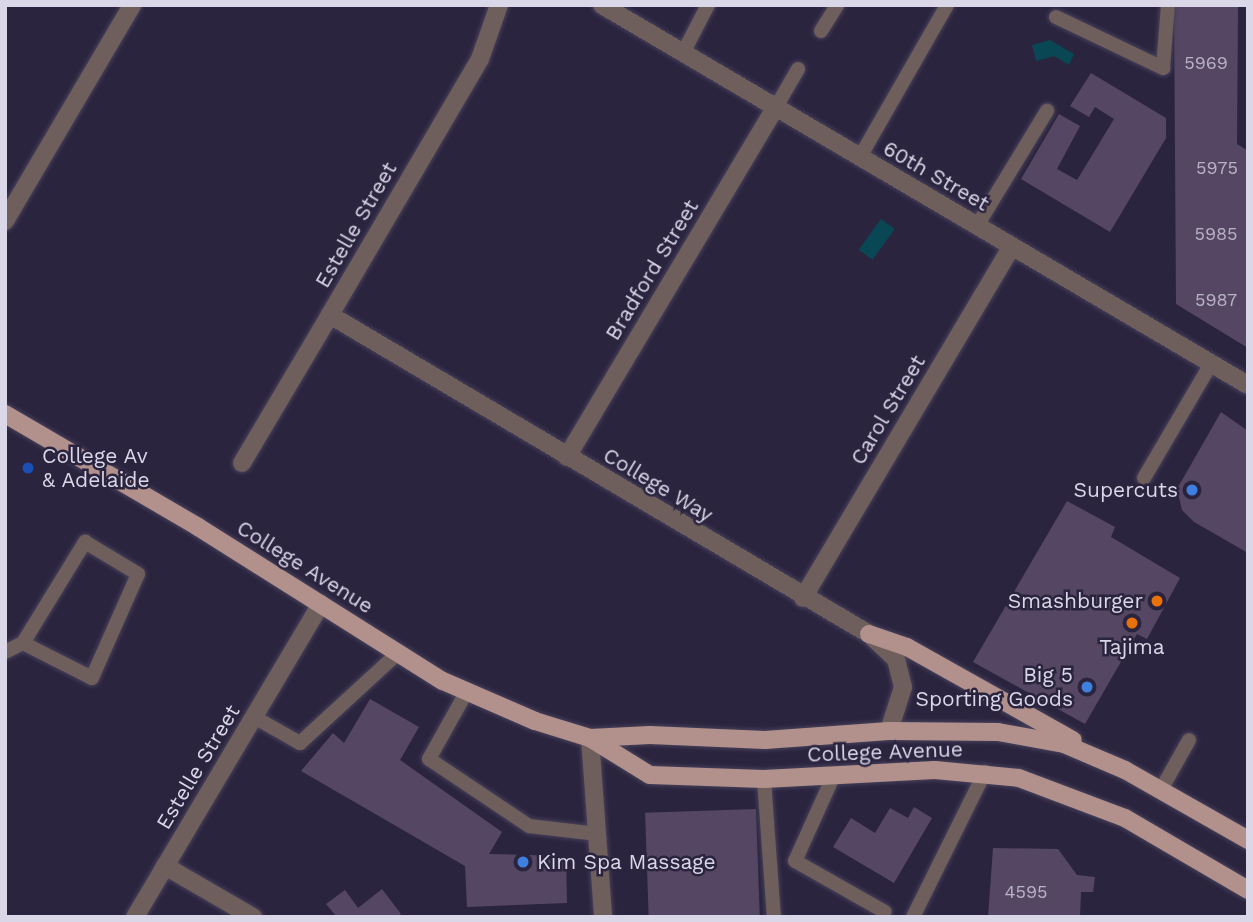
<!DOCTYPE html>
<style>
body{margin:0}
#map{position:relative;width:1253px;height:922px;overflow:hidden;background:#2b243f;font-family:"Work Sans",sans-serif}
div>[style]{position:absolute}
.water>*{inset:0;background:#094754;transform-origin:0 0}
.building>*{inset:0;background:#554763;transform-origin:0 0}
.roads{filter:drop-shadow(0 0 2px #47415a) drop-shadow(0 0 2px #47415a)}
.service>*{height:14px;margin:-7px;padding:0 7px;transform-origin:7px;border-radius:7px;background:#6e5e5c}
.minor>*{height:18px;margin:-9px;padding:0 9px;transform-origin:9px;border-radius:9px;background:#6e5e5c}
.tertiary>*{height:18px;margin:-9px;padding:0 9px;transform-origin:9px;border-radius:9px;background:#6e5e5c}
.primary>*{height:18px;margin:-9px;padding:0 9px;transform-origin:9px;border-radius:9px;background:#b2918d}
.dots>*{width:19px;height:19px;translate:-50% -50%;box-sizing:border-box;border:4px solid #2b243f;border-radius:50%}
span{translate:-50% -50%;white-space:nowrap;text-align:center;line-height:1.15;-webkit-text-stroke:5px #2b243f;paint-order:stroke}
.number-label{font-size:18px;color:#b9b3c7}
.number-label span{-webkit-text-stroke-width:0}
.street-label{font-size:21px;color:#dad7e8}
.poi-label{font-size:21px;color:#dad7e8}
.left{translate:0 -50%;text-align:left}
.right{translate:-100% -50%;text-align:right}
.frame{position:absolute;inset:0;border:7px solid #dad7e8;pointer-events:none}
</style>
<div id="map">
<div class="water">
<i style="clip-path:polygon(1050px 40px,1074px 54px,1069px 65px,1054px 56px,1036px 61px,1032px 45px)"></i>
<i style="left:881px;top:219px;width:17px;height:38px;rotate:36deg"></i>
</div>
<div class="building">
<i style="clip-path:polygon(1174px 5px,1238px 5px,1237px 144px,1248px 151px,1248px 348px,1176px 304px)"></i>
<i style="clip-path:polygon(1091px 73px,1166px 118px,1166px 138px,1110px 232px,1021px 179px,1059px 114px,1080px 126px,1057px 169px,1077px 180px,1114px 119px,1095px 107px,1089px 117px,1070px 106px)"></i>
<i style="clip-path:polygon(1221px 412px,1248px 431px,1248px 553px,1194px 522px,1182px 510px,1177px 489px)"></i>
<i style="clip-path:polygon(1067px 501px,1115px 527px,1111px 537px,1180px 578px,1147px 639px,1137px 634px,1085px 724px,973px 662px)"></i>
<i style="clip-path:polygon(370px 699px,419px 727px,400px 760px,502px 832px,489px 854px,566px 856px,567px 903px,467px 907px,465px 866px,301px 771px,333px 733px,344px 743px)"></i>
<i style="clip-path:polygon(914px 807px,932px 818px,894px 883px,833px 847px,851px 818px,875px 833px,890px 808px,908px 818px)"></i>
<i style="left:756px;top:809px;width:108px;height:111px;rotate:88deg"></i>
<i style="clip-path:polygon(993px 848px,1058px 849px,1077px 875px,1095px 877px,1093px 892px,1081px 892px,1080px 917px,988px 917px)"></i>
<i style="clip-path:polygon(382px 889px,401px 914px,397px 917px,337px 917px,326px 904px,345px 890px,358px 908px)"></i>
</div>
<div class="roads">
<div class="service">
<i style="left:1056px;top:17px;width:119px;rotate:25.5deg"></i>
<i style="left:1163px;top:68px;width:63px;rotate:-85.5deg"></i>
<i style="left:821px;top:31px;width:31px;rotate:-58deg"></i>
<i style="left:683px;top:53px;width:54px;rotate:-62.5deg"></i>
<i style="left:776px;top:107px;width:44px;rotate:-59.9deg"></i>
<i style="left:860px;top:157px;width:175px;rotate:-60.2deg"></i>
<i style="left:977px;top:226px;width:135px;rotate:-58.7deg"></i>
<i style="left:1144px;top:478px;width:132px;rotate:-59.6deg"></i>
<i style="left:5px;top:652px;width:20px;rotate:-27deg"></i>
<i style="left:23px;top:643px;width:119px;rotate:-58.5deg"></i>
<i style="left:85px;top:542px;width:62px;rotate:31.1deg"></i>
<i style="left:138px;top:574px;width:114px;rotate:113.9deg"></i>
<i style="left:92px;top:678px;width:77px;rotate:-153.1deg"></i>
<i style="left:467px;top:691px;width:78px;rotate:119.2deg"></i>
<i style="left:429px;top:759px;width:120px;rotate:33.8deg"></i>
<i style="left:529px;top:826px;width:69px;rotate:6.6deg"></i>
<i style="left:254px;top:717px;width:53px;rotate:29.5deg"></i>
<i style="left:300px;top:743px;width:134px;rotate:-42.6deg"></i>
<i style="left:833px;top:777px;width:92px;rotate:114.3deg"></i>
<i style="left:795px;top:861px;width:103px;rotate:29.5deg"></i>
<i style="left:764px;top:779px;width:138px;rotate:85.9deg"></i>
<i style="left:1162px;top:788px;width:55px;rotate:-60.6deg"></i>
<i style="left:913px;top:917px;width:162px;rotate:-63.6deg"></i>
</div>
<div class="minor">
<i style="left:5px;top:221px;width:251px;rotate:-59.5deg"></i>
<i style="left:567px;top:457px;width:408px;rotate:-59.2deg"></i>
<i style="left:242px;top:463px;width:172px;rotate:-59.3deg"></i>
<i style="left:803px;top:598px;width:409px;rotate:-59.3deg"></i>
<i style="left:165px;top:866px;width:102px;rotate:30.1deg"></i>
</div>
<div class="tertiary">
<i style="left:499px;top:5px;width:57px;rotate:109.4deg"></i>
<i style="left:480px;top:59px;width:297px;rotate:120.4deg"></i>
<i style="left:330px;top:315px;width:626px;rotate:30.62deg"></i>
<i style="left:869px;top:634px;width:37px;rotate:43deg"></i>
<i style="left:896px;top:659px;width:29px;rotate:76deg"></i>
<i style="left:903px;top:687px;width:46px;rotate:107.7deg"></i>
<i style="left:602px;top:5px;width:749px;rotate:30.47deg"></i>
<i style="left:590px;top:738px;width:179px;rotate:85.8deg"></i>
<i style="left:135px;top:917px;width:364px;rotate:-59.3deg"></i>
</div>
<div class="primary">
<i style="left:5px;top:414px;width:224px;rotate:30.3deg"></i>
<i style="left:198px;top:527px;width:289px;rotate:32.2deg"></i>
<i style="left:443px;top:681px;width:100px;rotate:23.5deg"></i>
<i style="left:535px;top:721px;width:58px;rotate:17.2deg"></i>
<i style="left:590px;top:738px;width:70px;rotate:31.7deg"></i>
<i style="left:650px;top:775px;width:114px;rotate:2deg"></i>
<i style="left:764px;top:779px;width:171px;rotate:-3deg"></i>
<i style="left:935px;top:770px;width:84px;rotate:5.4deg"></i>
<i style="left:1019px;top:778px;width:113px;rotate:20.7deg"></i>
<i style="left:1125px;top:818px;width:143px;rotate:30.3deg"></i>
<i style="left:869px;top:634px;width:40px;rotate:18.9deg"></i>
<i style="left:907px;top:647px;width:190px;rotate:29.3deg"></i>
<i style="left:590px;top:738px;width:60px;rotate:-2.9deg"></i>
<i style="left:650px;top:735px;width:115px;rotate:2.5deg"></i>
<i style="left:765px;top:740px;width:124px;rotate:-4.2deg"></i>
<i style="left:889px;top:731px;width:109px;rotate:0.5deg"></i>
<i style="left:998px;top:732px;width:67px;rotate:10.3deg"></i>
<i style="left:1064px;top:744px;width:66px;rotate:23.1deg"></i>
<i style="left:1125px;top:770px;width:142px;rotate:29.6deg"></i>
</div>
</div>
<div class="dots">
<i style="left:28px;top:468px;background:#1a4fb4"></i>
<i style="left:1192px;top:490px;background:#3f7fe0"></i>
<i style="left:1157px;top:601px;background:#e8710a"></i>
<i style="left:1132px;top:623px;background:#e8710a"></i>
<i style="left:1087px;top:687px;background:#3f7fe0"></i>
<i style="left:523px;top:862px;background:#3f7fe0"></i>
</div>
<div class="number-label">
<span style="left:1206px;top:63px">5969</span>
<span style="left:1217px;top:168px">5975</span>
<span style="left:1216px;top:234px">5985</span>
<span style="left:1216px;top:300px">5987</span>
<span style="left:1026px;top:892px">4595</span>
</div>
<div class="street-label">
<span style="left:936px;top:176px;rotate:30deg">60th Street</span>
<span style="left:356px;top:225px;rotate:-60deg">Estelle Street</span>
<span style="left:652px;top:270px;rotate:-59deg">Bradford Street</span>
<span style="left:888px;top:410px;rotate:-59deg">Carol Street</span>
<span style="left:658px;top:485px;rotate:31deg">College Way</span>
<span style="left:305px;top:567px;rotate:32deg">College Avenue</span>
<span style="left:885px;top:752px;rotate:-2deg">College Avenue</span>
<span style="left:198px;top:767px;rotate:-59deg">Estelle Street</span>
</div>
<div class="poi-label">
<span class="left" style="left:42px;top:468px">College Av<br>&amp; Adelaide</span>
<span class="right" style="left:1178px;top:490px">Supercuts</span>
<span class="right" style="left:1143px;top:601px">Smashburger</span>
<span style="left:1132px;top:647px">Tajima</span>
<span class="right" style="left:1073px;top:687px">Big 5<br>Sporting Goods</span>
<span class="left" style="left:537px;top:862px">Kim Spa Massage</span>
</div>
<div class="frame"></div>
</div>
